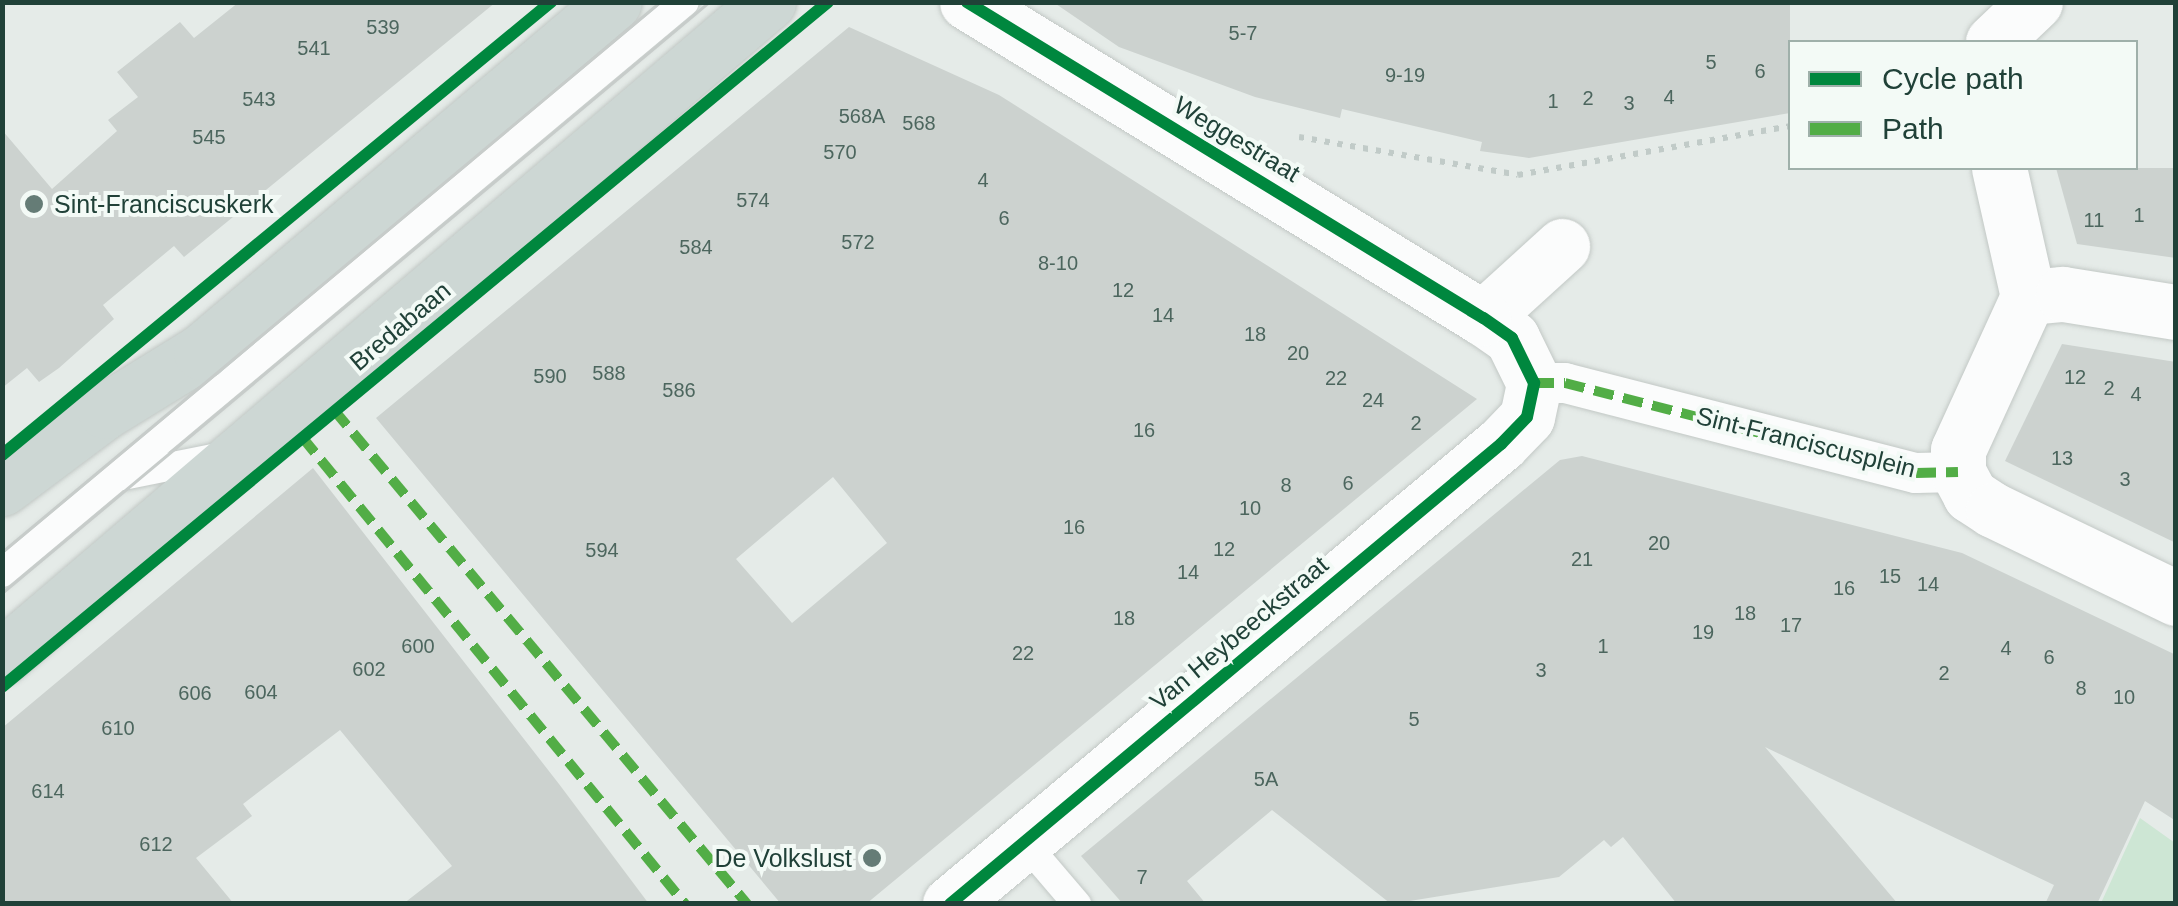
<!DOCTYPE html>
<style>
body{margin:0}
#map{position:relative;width:2178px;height:906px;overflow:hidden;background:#e5ebe8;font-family:Helvetica,sans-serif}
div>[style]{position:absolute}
.green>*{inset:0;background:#cde6d4}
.building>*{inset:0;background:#ccd2cf}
.path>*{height:6px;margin-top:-3px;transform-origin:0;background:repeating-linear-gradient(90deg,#c1cbc8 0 5px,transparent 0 13px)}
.roads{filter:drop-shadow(0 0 2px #c2c8c5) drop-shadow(0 0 2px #c2c8c5)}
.service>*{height:28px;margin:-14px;padding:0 14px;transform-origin:14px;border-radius:14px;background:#fbfcfc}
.pedestrian>*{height:40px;margin:-20px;padding:0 20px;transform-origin:20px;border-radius:20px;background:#fbfcfc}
.minor>*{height:55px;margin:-27.5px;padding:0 27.5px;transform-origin:27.5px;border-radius:27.5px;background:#fbfcfc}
.primary>*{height:55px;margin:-27.5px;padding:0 27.5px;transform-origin:27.5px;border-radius:27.5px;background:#cdd7d4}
.tram>*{height:2.5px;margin:-1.25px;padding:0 1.25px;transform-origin:1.25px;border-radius:1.25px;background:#c7ccca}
.quiet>*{height:10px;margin-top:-5px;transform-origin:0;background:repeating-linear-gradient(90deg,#52ad46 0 20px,transparent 0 30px)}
.cycleway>*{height:12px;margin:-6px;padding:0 6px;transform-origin:6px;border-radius:6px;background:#00873e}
.dots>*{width:28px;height:28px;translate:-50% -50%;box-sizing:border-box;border:5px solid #f3faf6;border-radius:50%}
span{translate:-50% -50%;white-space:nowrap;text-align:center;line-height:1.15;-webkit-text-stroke:8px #f3faf6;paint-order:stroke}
.number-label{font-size:20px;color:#4c665e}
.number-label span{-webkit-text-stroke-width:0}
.street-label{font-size:25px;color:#204138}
.poi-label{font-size:25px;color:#204138}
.left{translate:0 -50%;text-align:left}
.right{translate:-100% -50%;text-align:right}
.frame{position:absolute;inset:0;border:5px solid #204138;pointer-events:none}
.legend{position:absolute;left:1788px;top:40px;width:350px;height:130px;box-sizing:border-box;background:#f3faf6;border:2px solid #9fb0aa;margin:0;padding:12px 18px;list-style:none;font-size:30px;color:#204138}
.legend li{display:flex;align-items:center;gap:20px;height:50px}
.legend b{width:50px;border:2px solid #9fb0aa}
</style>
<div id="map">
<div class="green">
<i style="clip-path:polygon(2140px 818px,2175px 843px,2175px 903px,2101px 903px)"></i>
</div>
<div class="building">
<i style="clip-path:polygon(239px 2px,496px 2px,184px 257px,174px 246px,103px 305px,114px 319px,59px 368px,39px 382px,27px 368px,2px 388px,2px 130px,52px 189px,117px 131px,108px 120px,138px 97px,117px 72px,180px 22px,194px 38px)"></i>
<i style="clip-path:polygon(1053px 2px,1790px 2px,1790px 113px,1529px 158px,1480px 151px,1482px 142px,1342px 109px,1340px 118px,1255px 97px,1119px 47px)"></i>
<i style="clip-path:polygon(evenodd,849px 27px,999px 95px,1477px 399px,866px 904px,781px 904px,376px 418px,849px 27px,833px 477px,887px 543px,792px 623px,736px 559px,833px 477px)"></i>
<i style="clip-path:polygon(2056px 168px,2176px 168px,2176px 258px,2077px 244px)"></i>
<i style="clip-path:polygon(2062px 344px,2176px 362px,2176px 543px,2005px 461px)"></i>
<i style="clip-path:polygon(1582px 456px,1962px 553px,2176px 655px,2176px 821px,2145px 801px,2097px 904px,2045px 904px,2054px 885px,1765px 747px,1898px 904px,1677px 904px,1623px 837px,1611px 847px,1604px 840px,1559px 877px,1391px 904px,1272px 810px,1187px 881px,1206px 904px,1123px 904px,1081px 856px,1560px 460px)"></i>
<i style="clip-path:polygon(313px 468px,559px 784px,649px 904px,403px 904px,452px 866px,340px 730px,243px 804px,252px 816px,196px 858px,234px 904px,2px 904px,2px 728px)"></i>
</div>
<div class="path">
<i style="left:1299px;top:137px;width:222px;rotate:9.8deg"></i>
<i style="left:1518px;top:175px;width:276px;rotate:-10.2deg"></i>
</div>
<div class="roads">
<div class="service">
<i style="left:123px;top:476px;width:102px;rotate:-11.3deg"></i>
<i style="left:2px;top:573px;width:890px;rotate:-39.9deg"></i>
<i style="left:1024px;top:842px;width:82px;rotate:49.5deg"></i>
</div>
<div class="pedestrian">
<i style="left:1534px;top:383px;width:31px"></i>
<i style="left:1565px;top:383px;width:362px;rotate:14.4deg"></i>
<i style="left:1916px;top:473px;width:42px;rotate:-1.4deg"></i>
</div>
<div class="minor">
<i style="left:1993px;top:42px;width:58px;rotate:-43.6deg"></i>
<i style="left:1999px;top:168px;width:132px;rotate:77.3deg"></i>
<i style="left:2028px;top:297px;width:168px;rotate:114.6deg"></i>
<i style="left:1958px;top:450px;width:22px;rotate:90deg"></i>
<i style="left:1958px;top:472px;width:26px;rotate:62deg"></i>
<i style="left:1970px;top:495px;width:27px;rotate:33deg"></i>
<i style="left:1993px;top:510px;width:203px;rotate:25.7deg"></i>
<i style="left:2028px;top:297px;width:35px;rotate:-5deg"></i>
<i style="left:2063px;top:294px;width:114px;rotate:9.1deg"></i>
<i style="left:1483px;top:318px;width:107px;rotate:-42.3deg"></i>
<i style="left:950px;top:904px;width:718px;rotate:-39.86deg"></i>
<i style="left:1501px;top:444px;width:37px;rotate:-46deg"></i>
<i style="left:1527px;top:417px;width:35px;rotate:-78deg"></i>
<i style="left:1534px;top:383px;width:50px;rotate:-116.1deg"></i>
<i style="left:1512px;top:338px;width:35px;rotate:-145deg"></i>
<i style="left:1483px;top:318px;width:605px;rotate:-148.52deg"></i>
</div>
<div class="primary">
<i style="left:2px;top:488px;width:129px;rotate:-36.8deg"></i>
<i style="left:105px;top:411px;width:113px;rotate:-31.6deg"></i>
<i style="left:201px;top:352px;width:541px;rotate:-40.28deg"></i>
<i style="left:2px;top:657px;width:1008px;rotate:-40.53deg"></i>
</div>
</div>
<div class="tram">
<i style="left:2px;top:552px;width:858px;rotate:-39.89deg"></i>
<i style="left:2px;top:593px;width:921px;rotate:-39.89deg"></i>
</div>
<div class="quiet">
<i style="left:1534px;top:383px;width:31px"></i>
<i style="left:1565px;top:383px;width:362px;rotate:14.4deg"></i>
<i style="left:1916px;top:473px;width:42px;rotate:-1.4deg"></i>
<i style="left:334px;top:410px;width:644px;rotate:50.1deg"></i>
<i style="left:302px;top:437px;width:604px;rotate:50.64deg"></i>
</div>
<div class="cycleway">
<i style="left:2px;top:455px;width:712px;rotate:-39.53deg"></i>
<i style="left:2px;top:687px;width:1073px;rotate:-39.67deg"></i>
<i style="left:950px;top:904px;width:718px;rotate:-39.86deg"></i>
<i style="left:1501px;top:444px;width:37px;rotate:-46deg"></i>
<i style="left:1527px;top:417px;width:35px;rotate:-78deg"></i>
<i style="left:1534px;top:383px;width:50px;rotate:-116.1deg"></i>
<i style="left:1512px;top:338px;width:35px;rotate:-145deg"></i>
<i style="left:1483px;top:318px;width:605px;rotate:-148.52deg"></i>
</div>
<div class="dots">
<i style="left:34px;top:204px;background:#657c76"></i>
<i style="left:872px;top:858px;background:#657c76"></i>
</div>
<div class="number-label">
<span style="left:383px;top:27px">539</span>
<span style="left:1243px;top:33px">5-7</span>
<span style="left:314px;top:48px">541</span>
<span style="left:1711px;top:62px">5</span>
<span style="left:1760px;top:71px">6</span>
<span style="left:1405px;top:75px">9-19</span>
<span style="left:1669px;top:97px">4</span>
<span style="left:1588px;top:98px">2</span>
<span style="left:259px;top:99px">543</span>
<span style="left:1553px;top:101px">1</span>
<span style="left:1629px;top:103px">3</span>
<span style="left:862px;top:116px">568A</span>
<span style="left:919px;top:123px">568</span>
<span style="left:209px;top:137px">545</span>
<span style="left:840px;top:152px">570</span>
<span style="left:983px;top:180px">4</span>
<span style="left:753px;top:200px">574</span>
<span style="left:2139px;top:215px">1</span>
<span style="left:1004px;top:218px">6</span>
<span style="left:2094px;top:220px">11</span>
<span style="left:858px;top:242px">572</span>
<span style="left:696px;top:247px">584</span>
<span style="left:1058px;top:263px">8-10</span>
<span style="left:1123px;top:290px">12</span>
<span style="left:1163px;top:315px">14</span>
<span style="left:1255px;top:334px">18</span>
<span style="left:1298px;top:353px">20</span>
<span style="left:609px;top:373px">588</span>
<span style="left:550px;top:376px">590</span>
<span style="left:2075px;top:377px">12</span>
<span style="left:1336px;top:378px">22</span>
<span style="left:2109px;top:388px">2</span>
<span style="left:679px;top:390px">586</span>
<span style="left:2136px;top:394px">4</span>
<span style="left:1373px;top:400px">24</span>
<span style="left:1416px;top:423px">2</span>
<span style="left:1144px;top:430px">16</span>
<span style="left:2062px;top:458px">13</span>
<span style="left:2125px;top:479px">3</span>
<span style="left:1348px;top:483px">6</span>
<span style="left:1286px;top:485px">8</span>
<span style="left:1250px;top:508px">10</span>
<span style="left:1074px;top:527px">16</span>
<span style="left:1659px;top:543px">20</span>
<span style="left:1224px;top:549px">12</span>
<span style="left:602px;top:550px">594</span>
<span style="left:1582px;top:559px">21</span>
<span style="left:1188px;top:572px">14</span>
<span style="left:1890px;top:576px">15</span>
<span style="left:1928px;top:584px">14</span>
<span style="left:1844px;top:588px">16</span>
<span style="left:1745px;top:613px">18</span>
<span style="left:1124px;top:618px">18</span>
<span style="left:1791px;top:625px">17</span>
<span style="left:1703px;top:632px">19</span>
<span style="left:418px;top:646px">600</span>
<span style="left:1603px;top:646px">1</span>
<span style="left:2006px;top:648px">4</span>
<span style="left:1023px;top:653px">22</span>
<span style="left:2049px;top:657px">6</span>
<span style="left:369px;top:669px">602</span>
<span style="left:1541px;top:670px">3</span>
<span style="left:1944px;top:673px">2</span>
<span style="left:2081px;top:688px">8</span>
<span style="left:261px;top:692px">604</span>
<span style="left:195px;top:693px">606</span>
<span style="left:2124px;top:697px">10</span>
<span style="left:1414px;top:719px">5</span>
<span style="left:118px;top:728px">610</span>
<span style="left:1266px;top:779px">5A</span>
<span style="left:48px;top:791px">614</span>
<span style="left:156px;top:844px">612</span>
<span style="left:1142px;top:877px">7</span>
</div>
<div class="street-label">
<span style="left:1237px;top:139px;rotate:31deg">Weggestraat</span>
<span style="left:400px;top:326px;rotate:-40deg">Bredabaan</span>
<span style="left:1806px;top:442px;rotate:14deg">Sint-Franciscusplein</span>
<span style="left:1239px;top:633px;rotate:-40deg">Van Heybeeckstraat</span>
</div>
<div class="poi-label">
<span class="left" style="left:54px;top:204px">Sint-Franciscuskerk</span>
<span class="right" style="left:852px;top:858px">De Volkslust</span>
</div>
<div class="frame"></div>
<ul class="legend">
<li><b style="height:12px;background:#00873e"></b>Cycle path</li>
<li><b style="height:12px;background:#52ad46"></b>Path</li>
</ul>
</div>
